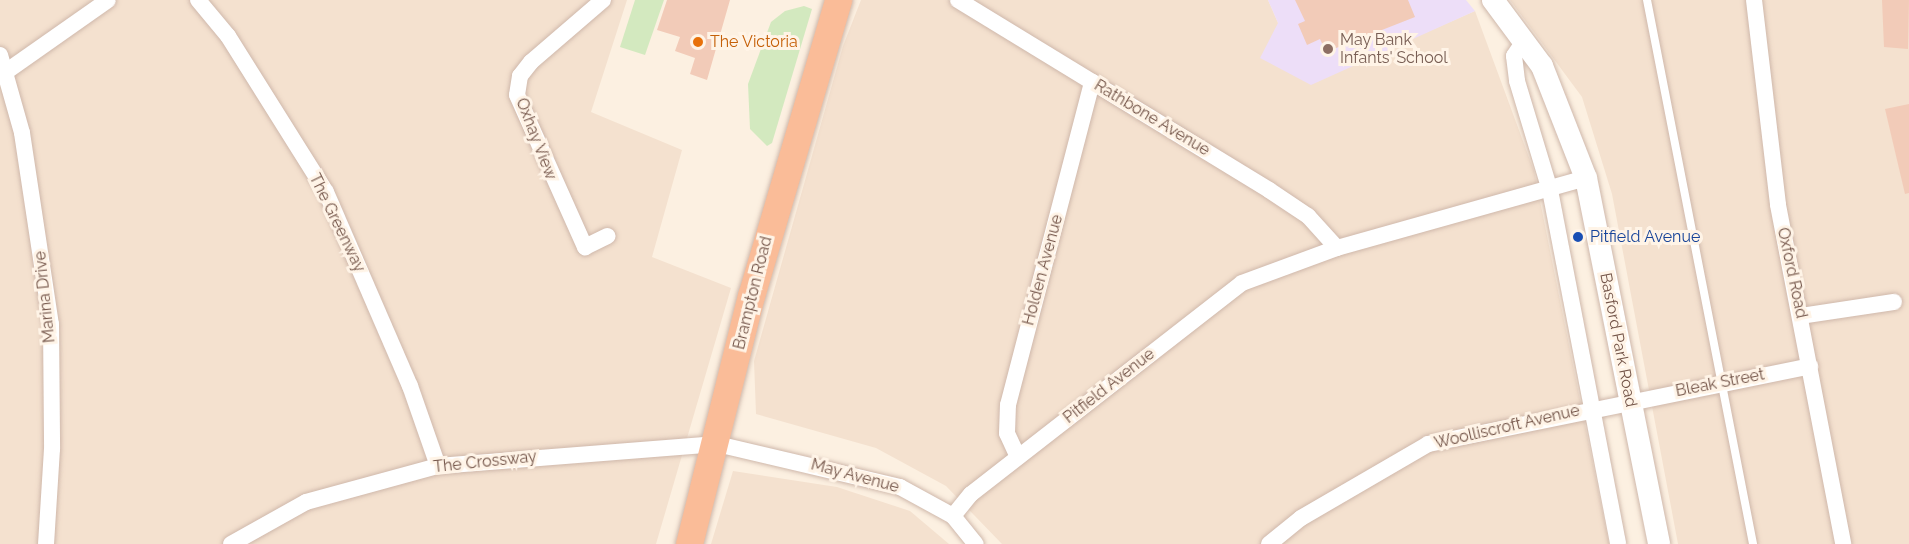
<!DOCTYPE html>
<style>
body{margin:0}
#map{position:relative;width:1909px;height:544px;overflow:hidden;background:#fcf0e1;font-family:Raleway,sans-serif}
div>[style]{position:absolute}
.residential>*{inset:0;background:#f4e1cf}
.education>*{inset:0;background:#eddef8}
.green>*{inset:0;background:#d3e9bf}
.building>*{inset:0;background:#f2cbb8}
.roads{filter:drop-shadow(0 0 2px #cfb8ab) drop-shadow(0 0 2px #cfb8ab)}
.service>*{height:8px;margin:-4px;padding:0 4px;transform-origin:4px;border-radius:4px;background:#fff}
.minor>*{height:16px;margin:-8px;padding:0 8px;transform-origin:8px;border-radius:8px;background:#fff}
.secondary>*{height:22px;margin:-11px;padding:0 11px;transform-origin:11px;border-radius:11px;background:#fff}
.trunk>*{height:27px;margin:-13.5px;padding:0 13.5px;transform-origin:13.5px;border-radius:13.5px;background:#fabc98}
.dots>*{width:16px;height:16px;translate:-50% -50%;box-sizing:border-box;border:3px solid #fff4e7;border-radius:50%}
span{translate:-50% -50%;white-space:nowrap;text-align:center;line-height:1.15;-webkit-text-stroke:6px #fff4e7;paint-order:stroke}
.education-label{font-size:16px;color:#785e54}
.left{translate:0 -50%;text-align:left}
.food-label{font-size:16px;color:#c56008}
.street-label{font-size:16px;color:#735448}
.transit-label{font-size:16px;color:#164399}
</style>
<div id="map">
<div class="residential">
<i style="clip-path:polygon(0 0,627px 0,591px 112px,682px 150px,652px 257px,731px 288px,656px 544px,0 544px)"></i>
<i style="clip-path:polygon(861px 0,1268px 0,1278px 23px,1411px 39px,1475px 11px,1534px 171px,1609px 544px,1002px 544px,946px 486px,876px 448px,756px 414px,754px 361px,843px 46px)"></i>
<i style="clip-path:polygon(1510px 0,1909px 0,1909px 544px,1678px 544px,1612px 194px,1582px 97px)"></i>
<i style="clip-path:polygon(733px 471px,837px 487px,910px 511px,949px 544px,711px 544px)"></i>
</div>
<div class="education">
<i style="clip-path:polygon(1268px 0,1466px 0,1475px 11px,1311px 85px,1260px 58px,1278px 23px)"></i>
</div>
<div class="green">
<i style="clip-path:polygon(635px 0,664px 0,645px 55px,620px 47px)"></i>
<i style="clip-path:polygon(804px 6px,812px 9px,772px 143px,767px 146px,750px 129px,748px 84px,771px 22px,785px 11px)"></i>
</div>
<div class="building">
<i style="clip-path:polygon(667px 0,730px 0,707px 80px,690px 74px,695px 58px,675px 51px,680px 37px,657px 30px)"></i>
<i style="clip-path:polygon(1295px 0,1408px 0,1415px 17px,1326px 52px,1320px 39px,1307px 45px,1298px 24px,1305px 21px)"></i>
<i style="clip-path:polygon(1882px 0,1909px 0,1908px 49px,1884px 47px)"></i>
<i style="clip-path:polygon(1909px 104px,1909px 193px,1905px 194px,1885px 109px)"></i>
</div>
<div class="roads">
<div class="service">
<i style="left:1647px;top:0;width:554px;rotate:78.97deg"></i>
</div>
<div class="minor">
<i style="left:198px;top:0;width:47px;rotate:50.2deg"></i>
<i style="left:228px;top:36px;width:184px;rotate:57.9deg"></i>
<i style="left:326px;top:192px;width:211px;rotate:66.6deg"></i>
<i style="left:410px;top:386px;width:85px;rotate:70.7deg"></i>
<i style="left:603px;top:0;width:95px;rotate:139.3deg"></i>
<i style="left:531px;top:62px;width:18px;rotate:128deg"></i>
<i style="left:520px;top:76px;width:19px;rotate:99deg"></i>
<i style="left:517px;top:95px;width:167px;rotate:65.9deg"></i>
<i style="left:585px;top:247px;width:25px;rotate:-26deg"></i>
<i style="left:958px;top:0;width:364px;rotate:31.4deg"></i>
<i style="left:1269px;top:190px;width:47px;rotate:33.7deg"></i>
<i style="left:1308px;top:216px;width:43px;rotate:47.8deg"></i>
<i style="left:1754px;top:0;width:206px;rotate:83.3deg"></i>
<i style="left:1778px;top:205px;width:345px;rotate:79.1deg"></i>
<i style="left:1524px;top:41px;width:18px;rotate:124deg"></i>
<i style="left:1514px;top:56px;width:25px;rotate:83deg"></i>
<i style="left:1517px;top:81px;width:114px;rotate:73.2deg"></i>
<i style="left:1550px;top:190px;width:360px;rotate:79.1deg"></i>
<i style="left:0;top:55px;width:81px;rotate:74.2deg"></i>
<i style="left:22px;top:133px;width:193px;rotate:81.4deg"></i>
<i style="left:51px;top:324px;width:125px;rotate:89.5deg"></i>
<i style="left:52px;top:449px;width:95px;rotate:93.6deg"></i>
<i style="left:7px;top:71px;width:123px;rotate:-35.1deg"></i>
<i style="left:1801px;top:316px;width:94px;rotate:-8.6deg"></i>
<i style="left:1018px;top:457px;width:26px;rotate:-115deg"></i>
<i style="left:1007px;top:433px;width:28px;rotate:-88deg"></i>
<i style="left:1008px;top:405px;width:334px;rotate:-75.4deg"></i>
<i style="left:953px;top:516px;width:28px;rotate:-51deg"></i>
<i style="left:971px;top:494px;width:343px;rotate:-37.9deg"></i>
<i style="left:1242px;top:283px;width:101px;rotate:-20.2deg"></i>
<i style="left:1337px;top:248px;width:259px;rotate:-15.7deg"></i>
<i style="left:231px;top:544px;width:86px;rotate:-29.2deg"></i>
<i style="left:306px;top:502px;width:137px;rotate:-15.3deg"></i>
<i style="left:438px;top:466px;width:280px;rotate:-4.5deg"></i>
<i style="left:717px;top:444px;width:188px;rotate:13.2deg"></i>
<i style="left:900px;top:487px;width:60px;rotate:28.7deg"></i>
<i style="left:953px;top:516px;width:36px;rotate:51deg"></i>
<i style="left:1269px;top:544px;width:41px;rotate:-39.1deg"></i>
<i style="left:1301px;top:518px;width:147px;rotate:-30.2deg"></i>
<i style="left:1428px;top:444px;width:390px;rotate:-11.5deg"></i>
</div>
<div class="secondary">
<i style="left:1493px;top:0;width:82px;rotate:53.4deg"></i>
<i style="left:1542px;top:66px;width:120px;rotate:68.6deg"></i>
<i style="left:1586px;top:178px;width:373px;rotate:78.7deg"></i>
</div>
<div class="trunk">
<i style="left:689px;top:544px;width:256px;rotate:-76deg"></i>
<i style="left:751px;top:296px;width:309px;rotate:-73.6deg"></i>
</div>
</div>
<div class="dots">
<i style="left:698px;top:42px;background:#e8710a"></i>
<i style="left:1328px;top:49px;background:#8d6e63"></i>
<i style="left:1578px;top:237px;background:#1a4fb4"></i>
</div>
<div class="education-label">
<span class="left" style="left:1340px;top:49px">May Bank<br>Infants' School</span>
</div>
<div class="food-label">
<span class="left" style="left:710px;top:42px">The Victoria</span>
</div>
<div class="street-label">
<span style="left:1152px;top:118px;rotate:31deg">Rathbone Avenue</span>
<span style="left:536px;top:139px;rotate:69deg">Oxhay View</span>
<span style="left:337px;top:223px;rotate:64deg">The Greenway</span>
<span style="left:1043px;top:270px;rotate:-75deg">Holden Avenue</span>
<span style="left:1792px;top:273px;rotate:78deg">Oxford Road</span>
<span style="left:753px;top:293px;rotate:-76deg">Brampton Road</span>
<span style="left:45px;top:297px;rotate:-96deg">Marina Drive</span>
<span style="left:1618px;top:340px;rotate:79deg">Basford Park Road</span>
<span style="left:1720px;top:383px;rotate:-11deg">Bleak Street</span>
<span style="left:1109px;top:386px;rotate:-38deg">Pitfield Avenue</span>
<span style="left:1507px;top:427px;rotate:-13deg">Woolliscroft Avenue</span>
<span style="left:485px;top:462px;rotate:-6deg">The Crossway</span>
<span style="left:855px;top:476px;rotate:15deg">May Avenue</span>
</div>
<div class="transit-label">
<span class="left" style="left:1590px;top:237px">Pitfield Avenue</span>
</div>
</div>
